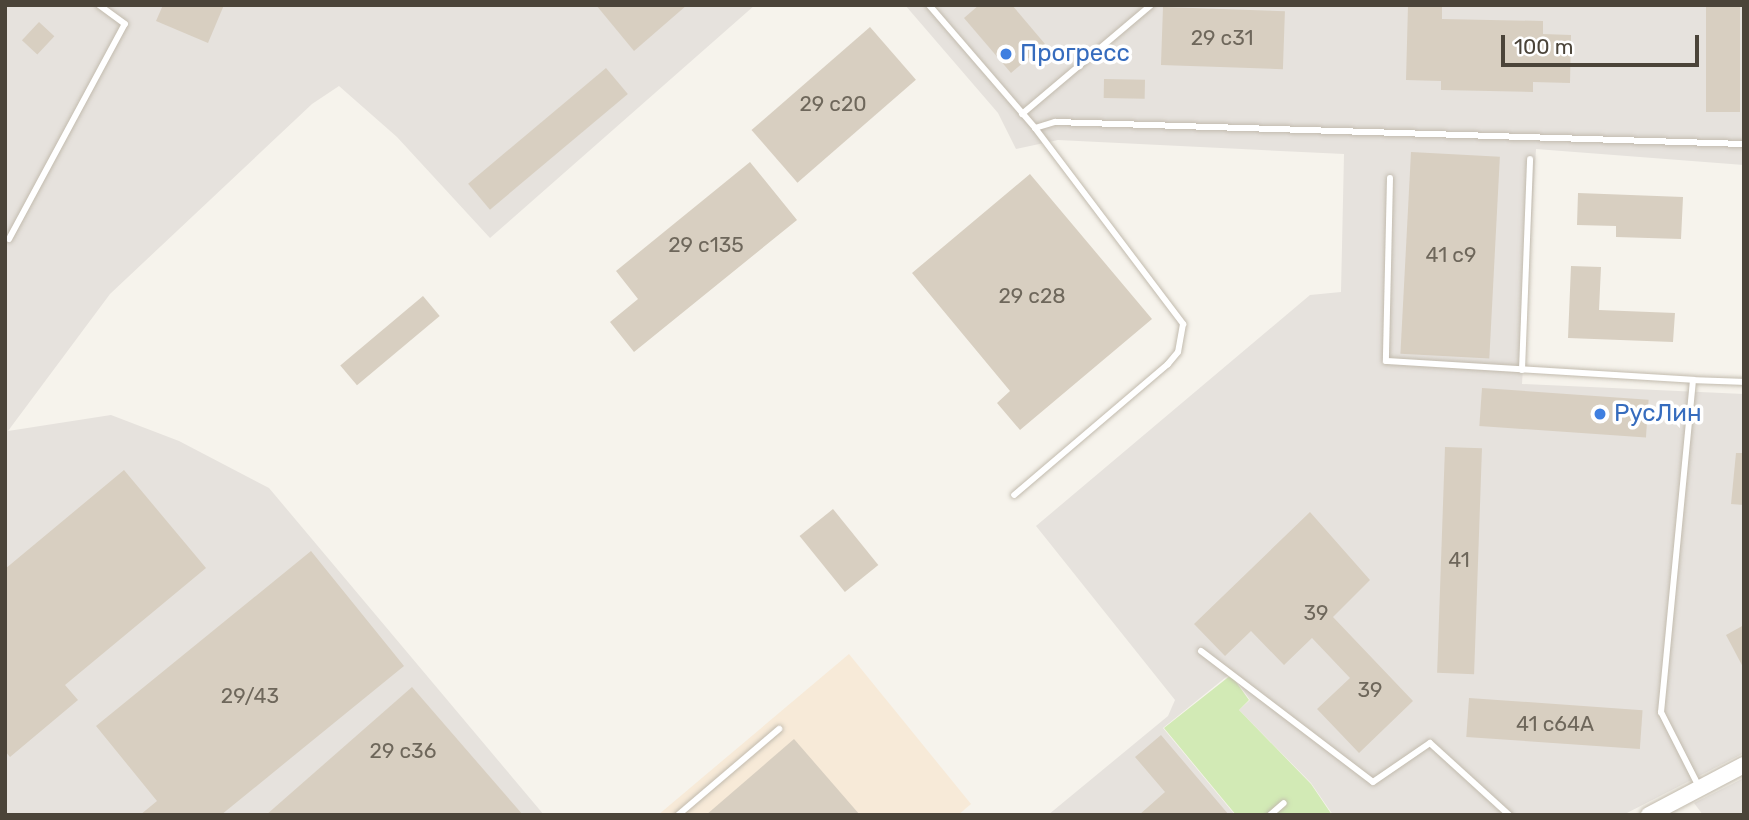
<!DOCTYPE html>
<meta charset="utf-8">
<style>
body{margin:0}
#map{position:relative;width:1749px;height:820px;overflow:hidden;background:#f6f3ec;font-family:Rubik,sans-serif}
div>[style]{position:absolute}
.commercial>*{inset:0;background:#f7ead8}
.industrial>*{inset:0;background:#e6e2dd}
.green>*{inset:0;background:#d2eab5}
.building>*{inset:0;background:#d8cfc1;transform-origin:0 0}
.roads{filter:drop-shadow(0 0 2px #c2bbae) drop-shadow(0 0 2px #c2bbae)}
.service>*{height:6px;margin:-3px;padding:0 3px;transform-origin:3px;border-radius:3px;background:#fff}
.tertiary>*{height:16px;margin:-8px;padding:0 8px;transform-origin:8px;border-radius:8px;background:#fff}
.dots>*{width:19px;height:19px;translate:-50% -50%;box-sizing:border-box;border:4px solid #fff;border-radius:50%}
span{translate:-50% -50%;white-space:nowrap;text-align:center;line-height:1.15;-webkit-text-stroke:7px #fff;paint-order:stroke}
.number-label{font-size:21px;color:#6e675b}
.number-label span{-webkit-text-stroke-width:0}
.shop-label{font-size:24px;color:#366cbe}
.left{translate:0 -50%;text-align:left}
.frame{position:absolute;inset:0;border:7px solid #4b4439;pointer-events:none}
.scale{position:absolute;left:1501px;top:35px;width:198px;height:32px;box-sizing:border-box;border:4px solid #4b4439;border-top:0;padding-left:9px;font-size:21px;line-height:24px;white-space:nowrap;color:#4b4439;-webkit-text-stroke:5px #fff;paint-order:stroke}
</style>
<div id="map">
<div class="commercial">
<i style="clip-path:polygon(849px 654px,971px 804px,958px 815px,658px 815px)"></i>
</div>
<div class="industrial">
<i style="clip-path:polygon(5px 5px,755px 5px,490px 238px,397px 137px,339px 86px,312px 104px,110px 294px,8px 431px,111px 415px,179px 441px,269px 488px,544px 815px,5px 815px)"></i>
<i style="clip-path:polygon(905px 5px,1744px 5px,1744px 165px,1536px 149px,1522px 384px,1744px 394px,1744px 753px,1623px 815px,1333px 815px,1311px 783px,1239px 710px,1250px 700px,1231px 673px,1163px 728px,1235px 815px,1048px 815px,1168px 716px,1175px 700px,1036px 526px,1310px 295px,1341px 292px,1344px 154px,1058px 140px,1016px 149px,998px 113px)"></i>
<i style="clip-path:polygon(1744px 778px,1744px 815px,1703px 815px,1694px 803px)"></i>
</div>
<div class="green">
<i style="clip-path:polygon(1231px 675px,1249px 700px,1239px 710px,1311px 784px,1332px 815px,1236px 815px,1164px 728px)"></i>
</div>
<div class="building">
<i style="clip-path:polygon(163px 5px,224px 5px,208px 43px,156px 21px)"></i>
<i style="clip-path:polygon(596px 5px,687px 5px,634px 51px)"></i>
<i style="clip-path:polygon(979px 5px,1012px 5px,1045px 44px,1011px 73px,964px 18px)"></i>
<i style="clip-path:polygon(1408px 5px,1442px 5px,1442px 19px,1543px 21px,1543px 34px,1571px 35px,1570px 83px,1533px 82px,1533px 92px,1441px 90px,1441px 81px,1406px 80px)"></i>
<i style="left:1706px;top:5px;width:34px;height:107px"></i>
<i style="left:1163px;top:7px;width:122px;height:58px;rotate:2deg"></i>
<i style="left:39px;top:22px;width:21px;height:25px;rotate:43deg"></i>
<i style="left:870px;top:27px;width:70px;height:157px;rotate:49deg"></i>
<i style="left:606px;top:68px;width:34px;height:180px;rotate:50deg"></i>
<i style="left:1104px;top:79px;width:41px;height:19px;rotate:1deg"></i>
<i style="left:1411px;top:152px;width:89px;height:202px;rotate:3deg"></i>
<i style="clip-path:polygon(750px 162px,797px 220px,634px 352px,610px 322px,638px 299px,616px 271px)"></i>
<i style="clip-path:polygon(1030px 174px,1152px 319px,1020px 430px,997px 403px,1010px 391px,912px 273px)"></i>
<i style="clip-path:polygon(1578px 193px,1683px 197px,1681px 239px,1616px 237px,1616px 226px,1577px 225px)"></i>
<i style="clip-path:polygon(1571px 266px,1601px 267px,1599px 310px,1675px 313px,1673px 342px,1568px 338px)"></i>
<i style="left:423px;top:296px;width:26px;height:108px;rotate:50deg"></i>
<i style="left:1482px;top:388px;width:167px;height:38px;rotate:4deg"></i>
<i style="left:1445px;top:447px;width:37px;height:226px;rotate:2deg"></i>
<i style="clip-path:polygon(1736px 453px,1744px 453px,1744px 505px,1731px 504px)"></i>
<i style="clip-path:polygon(124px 470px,206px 568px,65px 685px,78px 700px,10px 757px,5px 751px,5px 569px)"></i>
<i style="left:833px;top:509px;width:72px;height:43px;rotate:51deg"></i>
<i style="clip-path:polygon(1310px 512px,1370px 580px,1333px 617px,1413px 701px,1359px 753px,1317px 709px,1350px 678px,1312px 638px,1284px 665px,1251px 631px,1225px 656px,1194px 624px)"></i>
<i style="clip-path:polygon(311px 551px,404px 666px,221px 815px,140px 815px,157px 801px,96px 726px)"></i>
<i style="clip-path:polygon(1744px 625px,1744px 669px,1726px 635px)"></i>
<i style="clip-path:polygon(412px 687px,523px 815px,266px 815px)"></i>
<i style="left:1469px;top:698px;width:174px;height:39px;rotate:4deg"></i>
<i style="clip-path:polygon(1161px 735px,1229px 815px,1139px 815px,1165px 792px,1135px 757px)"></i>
<i style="clip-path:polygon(794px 739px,860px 815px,706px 815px)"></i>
</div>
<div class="roads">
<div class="service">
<i style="left:929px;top:5px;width:162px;rotate:49.2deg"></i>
<i style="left:1035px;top:128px;width:246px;rotate:52.9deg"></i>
<i style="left:1183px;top:324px;width:28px;rotate:100deg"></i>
<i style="left:1178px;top:352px;width:16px;rotate:130deg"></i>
<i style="left:1168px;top:364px;width:202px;rotate:139.6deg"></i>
<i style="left:1022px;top:114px;width:169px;rotate:-40.2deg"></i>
<i style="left:1035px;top:128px;width:21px;rotate:-17deg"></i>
<i style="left:1055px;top:122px;width:689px;rotate:1.83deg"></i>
<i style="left:1390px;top:178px;width:183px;rotate:91.3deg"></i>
<i style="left:1386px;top:361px;width:308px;rotate:3.5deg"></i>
<i style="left:1693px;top:380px;width:334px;rotate:95.5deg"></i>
<i style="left:1661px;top:712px;width:84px;rotate:63.1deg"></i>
<i style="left:9px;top:239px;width:244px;rotate:-61.7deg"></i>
<i style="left:125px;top:24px;width:32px;rotate:-144deg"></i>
<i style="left:1522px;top:370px;width:211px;rotate:-87.8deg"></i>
<i style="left:1693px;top:380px;width:51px;rotate:2.2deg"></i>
<i style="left:1201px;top:651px;width:216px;rotate:37.3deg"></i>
<i style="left:1373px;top:782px;width:69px;rotate:-34.4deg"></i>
<i style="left:1430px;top:743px;width:107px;rotate:42.3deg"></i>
<i style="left:678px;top:815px;width:133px;rotate:-40.4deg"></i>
<i style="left:1270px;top:815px;width:18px;rotate:-41deg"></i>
</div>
<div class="tertiary">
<i style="left:1649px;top:815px;width:107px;rotate:-27.8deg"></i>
</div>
</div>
<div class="dots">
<i style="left:1006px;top:54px;background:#3f7fe0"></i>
<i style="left:1600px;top:414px;background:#3f7fe0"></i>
</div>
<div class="number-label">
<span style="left:1222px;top:38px">29 с31</span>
<span style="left:833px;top:104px">29 с20</span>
<span style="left:706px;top:245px">29 с135</span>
<span style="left:1451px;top:255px">41 с9</span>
<span style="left:1032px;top:296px">29 с28</span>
<span style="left:1459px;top:560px">41</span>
<span style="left:1316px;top:613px">39</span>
<span style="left:1370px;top:690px">39</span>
<span style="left:250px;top:696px">29/43</span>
<span style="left:1555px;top:724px">41 с64А</span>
<span style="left:403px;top:751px">29 с36</span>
</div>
<div class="shop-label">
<span class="left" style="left:1020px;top:54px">Прогресс</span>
<span class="left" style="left:1614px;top:414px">РусЛин</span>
</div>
<div class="frame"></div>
<div class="scale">100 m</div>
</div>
